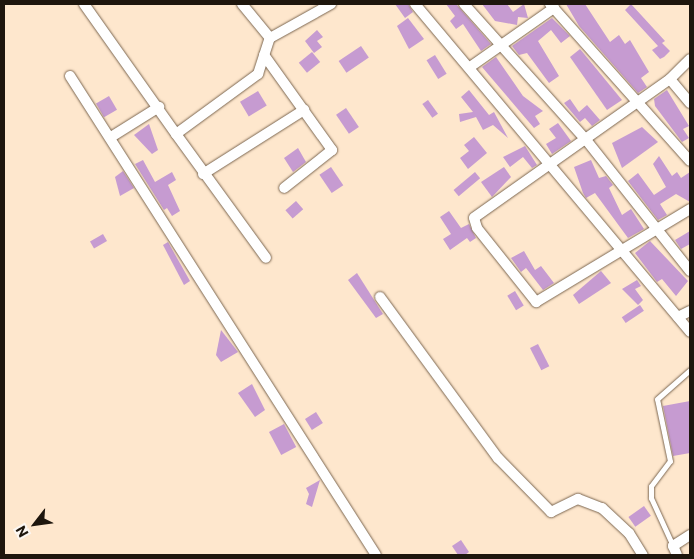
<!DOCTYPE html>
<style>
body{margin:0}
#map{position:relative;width:694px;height:559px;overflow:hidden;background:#fee7cd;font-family:Commissioner,sans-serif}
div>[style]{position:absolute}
.building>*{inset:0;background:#c69bd1;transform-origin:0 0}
.roads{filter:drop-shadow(0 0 1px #7c6751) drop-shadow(0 0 1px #7c6751)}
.service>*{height:5px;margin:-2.5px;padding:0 2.5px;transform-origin:2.5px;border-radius:2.5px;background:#fff}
.minor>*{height:10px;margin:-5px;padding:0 5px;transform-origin:5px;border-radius:5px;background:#fff}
span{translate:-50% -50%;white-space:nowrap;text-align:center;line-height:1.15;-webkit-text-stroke:4px #fcf7f2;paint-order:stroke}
.frame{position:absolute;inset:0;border:5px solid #1e160d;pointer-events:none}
.north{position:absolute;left:10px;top:499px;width:50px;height:50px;-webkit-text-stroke:4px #fcf7f2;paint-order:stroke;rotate:240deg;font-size:14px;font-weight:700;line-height:20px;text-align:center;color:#1e160d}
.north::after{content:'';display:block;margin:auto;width:18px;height:22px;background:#1e160d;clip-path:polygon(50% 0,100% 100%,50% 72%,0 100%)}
</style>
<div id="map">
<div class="building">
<i style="clip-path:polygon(395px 4px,408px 4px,413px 12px,405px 18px)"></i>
<i style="clip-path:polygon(446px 4px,456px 4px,491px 44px,481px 51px,463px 24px,456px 29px,450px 21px,455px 16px)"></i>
<i style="clip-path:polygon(482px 4px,507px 4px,513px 12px,524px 4px,528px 18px,518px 17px,517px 25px,495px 21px)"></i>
<i style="clip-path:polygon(566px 4px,585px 4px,610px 42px,619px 35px,625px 44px,630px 40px,649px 72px,641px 78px,647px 87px,638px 93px,579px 26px)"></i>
<i style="clip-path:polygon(631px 4px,665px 41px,662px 43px,670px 51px,664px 57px,660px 59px,652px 50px,658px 46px,625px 10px)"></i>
<i style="clip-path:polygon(408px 18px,424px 39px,409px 49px,397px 26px)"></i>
<i style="clip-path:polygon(552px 18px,570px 36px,561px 43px,551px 30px,538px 41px,559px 76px,549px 83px,527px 53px,519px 55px,512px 46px)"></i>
<i style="clip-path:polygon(317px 30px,323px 37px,317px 41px,322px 47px,314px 53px,305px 41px)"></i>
<i style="left:361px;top:46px;width:14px;height:27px;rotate:56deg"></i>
<i style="clip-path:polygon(580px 49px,622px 100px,607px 110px,570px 57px)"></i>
<i style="left:312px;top:52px;width:13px;height:17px;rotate:51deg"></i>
<i style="left:435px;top:55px;width:22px;height:10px;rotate:58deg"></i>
<i style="clip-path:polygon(496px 57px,523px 96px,543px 111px,535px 116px,540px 124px,534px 128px,482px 67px)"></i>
<i style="clip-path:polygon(469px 90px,489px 115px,494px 112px,508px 138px,493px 125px,483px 130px,476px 117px,460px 122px,459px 114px,473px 112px,461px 97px)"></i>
<i style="clip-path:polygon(667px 90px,689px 126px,683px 129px,689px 138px,682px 142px,655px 106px,654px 99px)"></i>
<i style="left:258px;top:91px;width:17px;height:21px;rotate:59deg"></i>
<i style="left:109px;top:96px;width:16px;height:15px;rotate:60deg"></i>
<i style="clip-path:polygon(570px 99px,579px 112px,587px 105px,600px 120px,592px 126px,585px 118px,580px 122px,564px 103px)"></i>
<i style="left:428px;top:100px;width:17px;height:7px;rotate:54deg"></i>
<i style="left:346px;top:108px;width:23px;height:12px;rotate:56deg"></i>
<i style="clip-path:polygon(558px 123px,571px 141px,552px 154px,546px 144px,556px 138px,549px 129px)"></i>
<i style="clip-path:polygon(149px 124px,158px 150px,152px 154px,134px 135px)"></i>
<i style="clip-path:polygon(642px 127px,658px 142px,622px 168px,612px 143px)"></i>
<i style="clip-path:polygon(474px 137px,487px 153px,468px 169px,460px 158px,469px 151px,464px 145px)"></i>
<i style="clip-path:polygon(525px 146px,537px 165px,532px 168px,523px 157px,510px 167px,503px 157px)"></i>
<i style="clip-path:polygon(298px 148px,306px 162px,293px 172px,284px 158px)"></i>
<i style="clip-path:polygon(659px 156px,672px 176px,677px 172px,681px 178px,690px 172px,690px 202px,676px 194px,660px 204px,667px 215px,658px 220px,628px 181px,638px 173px,654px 195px,666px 187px,653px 164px)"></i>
<i style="clip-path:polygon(143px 160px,155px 182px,172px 172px,176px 180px,168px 185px,180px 211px,172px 216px,167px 208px,164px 210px,135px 164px)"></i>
<i style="clip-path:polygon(591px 160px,599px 178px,606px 176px,613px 185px,609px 188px,622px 215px,631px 209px,644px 229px,628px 238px,595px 193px,586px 198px,583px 193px,574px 167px)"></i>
<i style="left:331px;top:167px;width:22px;height:14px;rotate:56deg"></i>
<i style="clip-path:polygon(504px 167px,511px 177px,492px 197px,481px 182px)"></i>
<i style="clip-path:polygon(123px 171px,134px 188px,120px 196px,115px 177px)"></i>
<i style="left:475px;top:172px;width:8px;height:28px;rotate:50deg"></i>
<i style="left:296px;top:201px;width:11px;height:14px;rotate:49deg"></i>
<i style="clip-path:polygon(449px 211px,461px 228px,469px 224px,476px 238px,470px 242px,467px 238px,450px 250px,443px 239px,451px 234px,440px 217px)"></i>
<i style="clip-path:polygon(690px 231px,690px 244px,681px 249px,675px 240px)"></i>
<i style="left:103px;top:234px;width:8px;height:15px;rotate:60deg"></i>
<i style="clip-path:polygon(650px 241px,688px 281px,676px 296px,662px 279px,657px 282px,635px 253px)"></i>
<i style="clip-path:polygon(168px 242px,190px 281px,184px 285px,163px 245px)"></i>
<i style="clip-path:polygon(524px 251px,535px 270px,541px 266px,554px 283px,543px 290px,526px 268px,521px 272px,511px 258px)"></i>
<i style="clip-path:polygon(601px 271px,611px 283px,579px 304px,573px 295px)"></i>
<i style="clip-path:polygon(357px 273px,383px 314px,376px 318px,348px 280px)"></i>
<i style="clip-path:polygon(637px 280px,641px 286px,635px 289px,643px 300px,638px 305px,622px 289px)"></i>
<i style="left:515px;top:291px;width:17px;height:9px;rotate:59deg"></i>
<i style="left:640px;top:305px;width:7px;height:22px;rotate:56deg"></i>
<i style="clip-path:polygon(221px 330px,238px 352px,221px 362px,216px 355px)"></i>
<i style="left:538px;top:344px;width:25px;height:9px;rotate:63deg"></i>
<i style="clip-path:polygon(252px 384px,265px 410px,255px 417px,238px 393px)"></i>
<i style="clip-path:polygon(690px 401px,690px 453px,673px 456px,663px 406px)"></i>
<i style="left:316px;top:412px;width:13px;height:13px;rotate:58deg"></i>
<i style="left:284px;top:424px;width:26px;height:17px;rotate:62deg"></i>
<i style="clip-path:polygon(320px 480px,312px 507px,306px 504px,309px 494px,306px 488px)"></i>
<i style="left:644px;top:506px;width:12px;height:19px;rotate:55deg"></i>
<i style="clip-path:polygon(461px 540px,469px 552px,465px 555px,458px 555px,452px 546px)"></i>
</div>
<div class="roads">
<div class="service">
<i style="left:673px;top:546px;width:53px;rotate:-114.6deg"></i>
<i style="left:651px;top:498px;width:12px;rotate:-90deg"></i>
<i style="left:651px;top:486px;width:31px;rotate:-53deg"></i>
<i style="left:670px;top:461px;width:63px;rotate:-101.8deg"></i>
<i style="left:657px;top:399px;width:44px;rotate:-41.3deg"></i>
</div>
<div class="minor">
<i style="left:84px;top:4px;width:159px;rotate:54.7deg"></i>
<i style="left:176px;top:134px;width:102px;rotate:-36.2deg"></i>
<i style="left:258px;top:74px;width:38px;rotate:-72deg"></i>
<i style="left:270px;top:38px;width:70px;rotate:-29.1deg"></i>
<i style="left:242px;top:4px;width:44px;rotate:50.5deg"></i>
<i style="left:415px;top:4px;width:428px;rotate:50deg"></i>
<i style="left:464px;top:4px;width:184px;rotate:48.1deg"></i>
<i style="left:587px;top:141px;width:166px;rotate:51.6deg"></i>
<i style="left:550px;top:4px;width:210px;rotate:48.3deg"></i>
<i style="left:264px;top:55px;width:117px;rotate:54.4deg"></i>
<i style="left:332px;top:150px;width:61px;rotate:141.6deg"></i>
<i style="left:470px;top:67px;width:103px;rotate:-35.1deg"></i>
<i style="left:70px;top:76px;width:568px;rotate:57.43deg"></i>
<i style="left:670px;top:79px;width:28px;rotate:-45deg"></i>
<i style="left:690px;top:103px;width:31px;rotate:-130deg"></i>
<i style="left:670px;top:79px;width:240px;rotate:144.7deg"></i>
<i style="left:474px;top:218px;width:10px;rotate:73deg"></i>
<i style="left:477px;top:228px;width:95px;rotate:51.4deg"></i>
<i style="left:536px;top:302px;width:180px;rotate:-31.1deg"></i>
<i style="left:176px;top:134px;width:153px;rotate:54deg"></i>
<i style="left:111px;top:137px;width:57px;rotate:-32deg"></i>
<i style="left:203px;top:174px;width:120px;rotate:-32.4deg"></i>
<i style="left:380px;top:297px;width:200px;rotate:53.8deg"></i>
<i style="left:498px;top:458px;width:76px;rotate:45.5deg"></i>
<i style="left:551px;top:512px;width:30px;rotate:-26deg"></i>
<i style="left:578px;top:499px;width:26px;rotate:21deg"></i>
<i style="left:602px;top:508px;width:37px;rotate:43deg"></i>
<i style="left:629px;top:533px;width:26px;rotate:58deg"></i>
<i style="left:678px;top:317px;width:13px;rotate:-27deg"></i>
<i style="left:677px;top:555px;width:10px;rotate:-114deg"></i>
<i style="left:673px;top:546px;width:20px;rotate:-33deg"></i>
</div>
</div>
<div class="frame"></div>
<div class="north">N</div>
</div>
